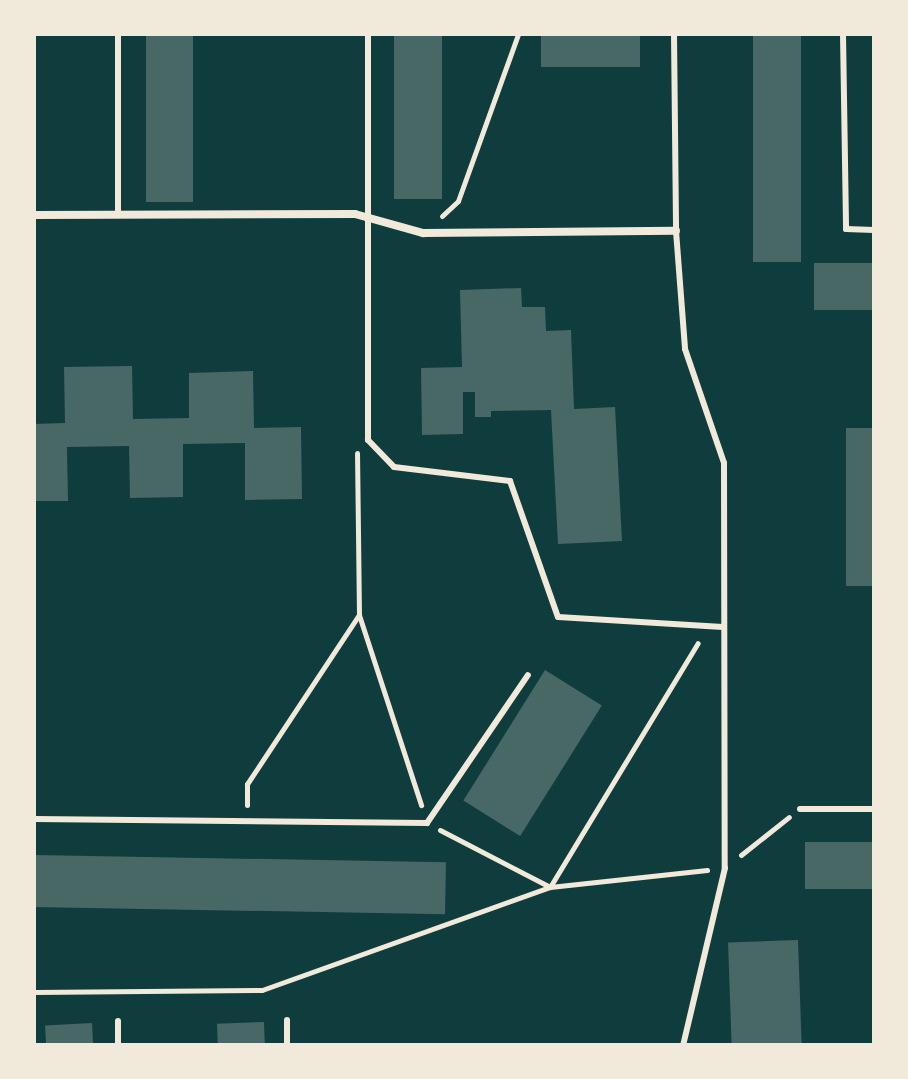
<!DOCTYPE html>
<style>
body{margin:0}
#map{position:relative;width:908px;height:1079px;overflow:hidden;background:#0f3d3e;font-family:Mulish,sans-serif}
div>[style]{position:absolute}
.building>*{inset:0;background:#486865;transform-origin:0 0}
.path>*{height:5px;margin:-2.5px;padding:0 2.5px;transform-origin:2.5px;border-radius:2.5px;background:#f1e9da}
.service>*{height:6px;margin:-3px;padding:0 3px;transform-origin:3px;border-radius:3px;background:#f1e9da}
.minor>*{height:8px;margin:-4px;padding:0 4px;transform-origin:4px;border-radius:4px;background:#f1e9da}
span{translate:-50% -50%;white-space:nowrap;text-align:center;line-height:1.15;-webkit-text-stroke:8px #f1e9da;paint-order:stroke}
.frame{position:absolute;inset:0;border:36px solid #f1e9da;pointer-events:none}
</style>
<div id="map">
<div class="building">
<i style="left:146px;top:34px;width:47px;height:168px"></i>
<i style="left:394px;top:34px;width:48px;height:165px"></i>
<i style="left:541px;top:34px;width:99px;height:33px"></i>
<i style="left:753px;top:34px;width:48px;height:228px"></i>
<i style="left:814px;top:263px;width:60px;height:47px"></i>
<i style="clip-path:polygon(521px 288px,522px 307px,545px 307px,546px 331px,571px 330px,574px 409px,615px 407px,622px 541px,558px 544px,551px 410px,491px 411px,491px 417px,475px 417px,475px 392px,463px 392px,463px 434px,422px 435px,421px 368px,462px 367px,460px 290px)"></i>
<i style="clip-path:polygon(132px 366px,133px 419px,189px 418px,189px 373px,253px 371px,254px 428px,301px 427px,302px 499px,245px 500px,245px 443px,183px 444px,183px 497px,130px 498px,129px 446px,67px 447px,68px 501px,34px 501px,34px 424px,65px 423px,64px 367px)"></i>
<i style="left:846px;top:428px;width:28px;height:158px"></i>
<i style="left:545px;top:670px;width:67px;height:154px;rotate:32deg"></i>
<i style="left:805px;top:842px;width:69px;height:47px"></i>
<i style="left:34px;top:855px;width:412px;height:52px;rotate:1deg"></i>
<i style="left:798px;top:940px;width:105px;height:70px;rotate:88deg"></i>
<i style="left:264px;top:1022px;width:23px;height:47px;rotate:88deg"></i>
<i style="left:92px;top:1023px;width:22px;height:47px;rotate:87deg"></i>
</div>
<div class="path">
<i style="left:442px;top:216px;width:22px;rotate:-43deg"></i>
<i style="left:458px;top:201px;width:177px;rotate:-70.2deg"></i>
<i style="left:359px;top:615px;width:200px;rotate:71.9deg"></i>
<i style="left:247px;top:805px;width:21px;rotate:-90deg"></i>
<i style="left:247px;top:784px;width:203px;rotate:-56.5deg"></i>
<i style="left:359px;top:615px;width:162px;rotate:-90.7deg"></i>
<i style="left:440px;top:830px;width:124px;rotate:27.4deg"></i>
<i style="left:550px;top:887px;width:158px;rotate:-6.2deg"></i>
<i style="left:741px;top:855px;width:61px;rotate:-38.4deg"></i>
<i style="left:34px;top:992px;width:228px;rotate:-0.5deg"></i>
<i style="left:262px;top:990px;width:306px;rotate:-19.7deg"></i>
<i style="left:550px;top:887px;width:285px;rotate:-58.8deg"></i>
</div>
<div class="service">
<i style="left:118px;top:34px;width:178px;rotate:90deg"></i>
<i style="left:368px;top:34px;width:406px;rotate:90deg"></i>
<i style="left:368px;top:440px;width:37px;rotate:46deg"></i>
<i style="left:394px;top:467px;width:117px;rotate:6.9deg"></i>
<i style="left:510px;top:481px;width:144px;rotate:70.6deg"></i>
<i style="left:558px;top:617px;width:165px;rotate:3.5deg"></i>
<i style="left:674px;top:34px;width:197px;rotate:89.4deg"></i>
<i style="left:676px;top:231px;width:118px;rotate:85.6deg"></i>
<i style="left:685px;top:349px;width:120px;rotate:71.1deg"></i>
<i style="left:724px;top:463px;width:405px;rotate:89.9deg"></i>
<i style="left:725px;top:868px;width:182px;rotate:103.3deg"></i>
<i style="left:843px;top:34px;width:195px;rotate:89.1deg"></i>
<i style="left:846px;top:229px;width:28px;rotate:2deg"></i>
<i style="left:800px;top:809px;width:74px"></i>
<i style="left:34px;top:819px;width:393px;rotate:0.6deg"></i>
<i style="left:427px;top:823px;width:179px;rotate:-55.7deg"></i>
<i style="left:118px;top:1045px;width:24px;rotate:-90deg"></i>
<i style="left:287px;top:1045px;width:25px;rotate:-90deg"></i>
</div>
<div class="minor">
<i style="left:34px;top:215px;width:321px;rotate:-0.2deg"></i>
<i style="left:355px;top:214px;width:71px;rotate:15.6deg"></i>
<i style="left:423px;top:233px;width:253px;rotate:-0.5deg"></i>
</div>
<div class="frame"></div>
</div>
